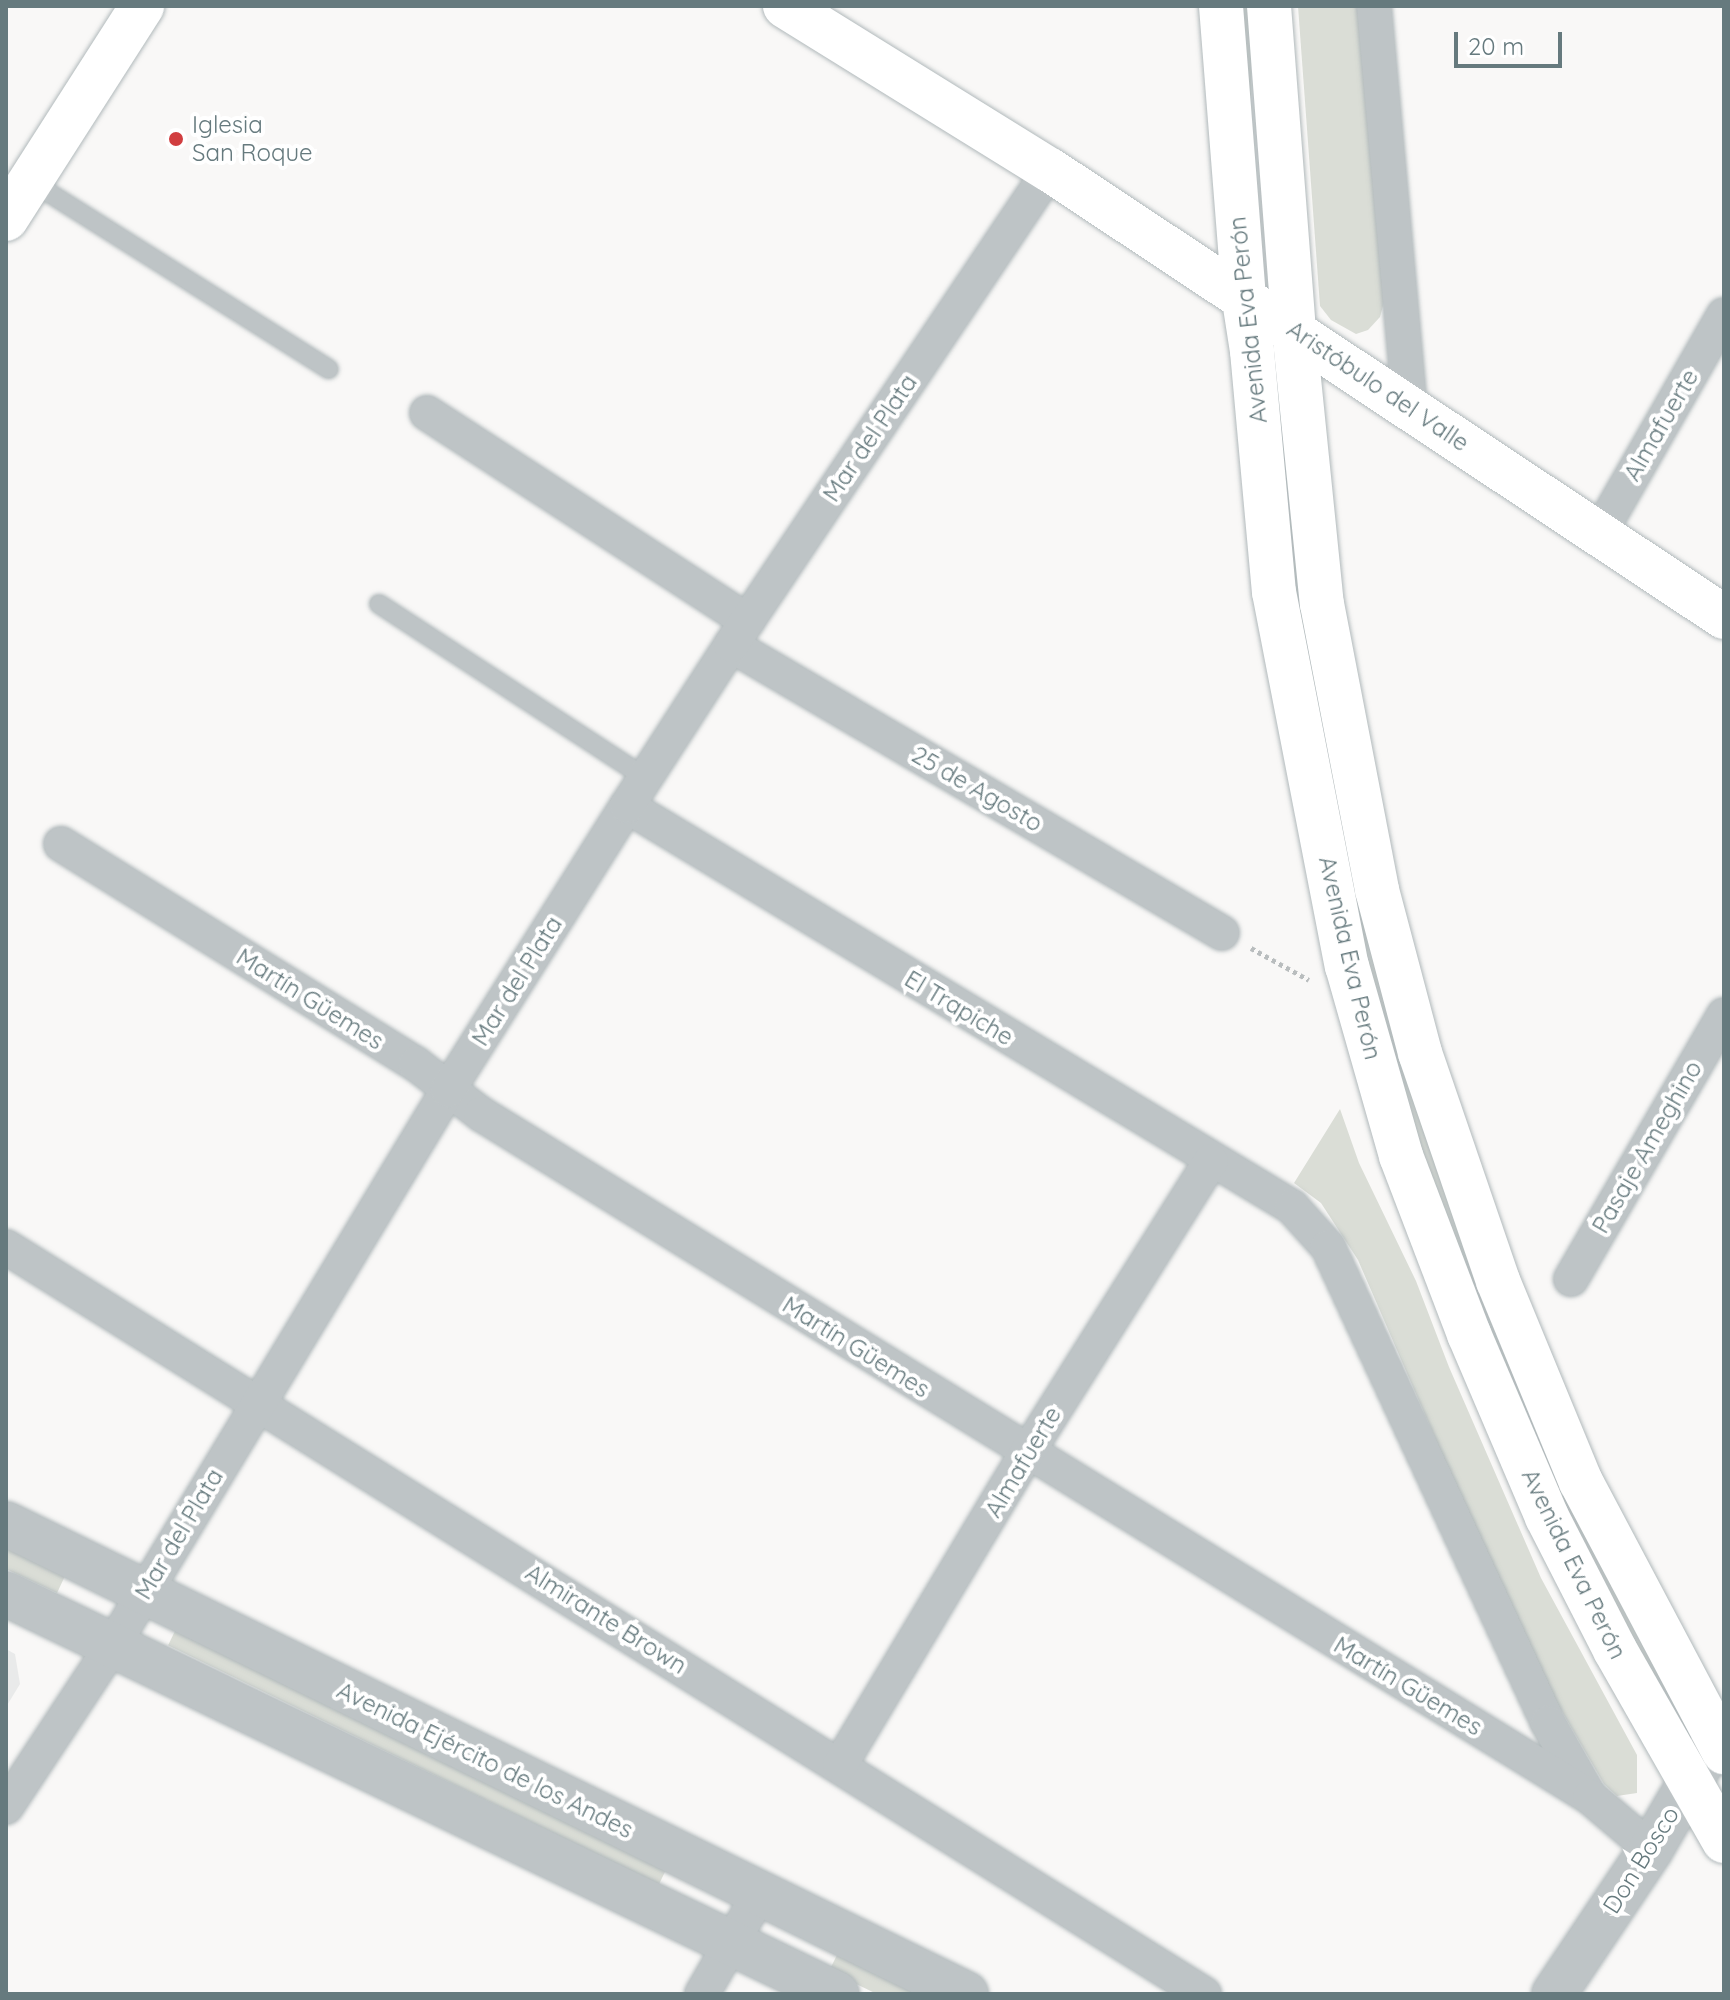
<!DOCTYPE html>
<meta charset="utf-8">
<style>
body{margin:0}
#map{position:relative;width:1730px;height:2000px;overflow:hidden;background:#f9f8f7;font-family:Quicksand,sans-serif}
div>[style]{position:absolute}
.built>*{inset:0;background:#e9eaea}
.green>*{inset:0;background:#daddd6;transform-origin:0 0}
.path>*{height:5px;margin-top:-2.5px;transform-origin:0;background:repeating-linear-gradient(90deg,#b9bdbe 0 4px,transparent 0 8px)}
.roads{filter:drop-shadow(0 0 2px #b1b9bb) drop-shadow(0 0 2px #b1b9bb)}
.service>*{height:18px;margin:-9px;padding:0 9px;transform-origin:9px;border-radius:9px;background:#bec4c6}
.minor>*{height:34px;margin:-17px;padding:0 17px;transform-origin:17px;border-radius:17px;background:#bec4c6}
.tertiary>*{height:44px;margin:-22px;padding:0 22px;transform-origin:22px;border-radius:22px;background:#bec4c6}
.secondary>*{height:44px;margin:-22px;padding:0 22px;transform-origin:22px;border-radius:22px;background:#fff}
.primary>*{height:44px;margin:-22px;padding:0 22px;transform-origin:22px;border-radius:22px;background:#fff}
.dots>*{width:22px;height:22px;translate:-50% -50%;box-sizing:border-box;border:4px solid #fff;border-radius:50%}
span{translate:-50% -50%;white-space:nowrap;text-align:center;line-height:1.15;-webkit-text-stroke:8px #fff;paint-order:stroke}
.poi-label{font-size:24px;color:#667a7e}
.left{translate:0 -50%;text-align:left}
.street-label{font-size:24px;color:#667a7e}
.frame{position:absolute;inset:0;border:8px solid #667a7e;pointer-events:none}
.scale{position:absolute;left:1454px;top:32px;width:108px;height:36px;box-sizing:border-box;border:4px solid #667a7e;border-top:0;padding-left:10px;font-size:24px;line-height:28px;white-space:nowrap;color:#667a7e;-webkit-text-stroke:6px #fff;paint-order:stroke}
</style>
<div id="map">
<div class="built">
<i style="clip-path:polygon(6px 1649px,15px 1654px,20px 1684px,6px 1707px)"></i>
</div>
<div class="green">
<i style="left:1237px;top:6px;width:14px;height:244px"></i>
<i style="clip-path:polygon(1298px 6px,1363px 6px,1386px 295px,1380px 317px,1368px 330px,1356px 334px,1331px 320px,1320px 306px)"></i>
<i style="clip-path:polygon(1269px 371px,1282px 386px,1338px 792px,1671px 1695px,1663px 1707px,1528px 1433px,1406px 1110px,1367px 971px,1301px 660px)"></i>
<i style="clip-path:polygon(1340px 1109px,1359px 1163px,1416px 1281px,1449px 1367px,1541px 1578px,1637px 1755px,1637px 1793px,1617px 1796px,1604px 1784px,1529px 1655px,1358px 1260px,1321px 1203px,1294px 1183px)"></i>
<i style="clip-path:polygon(6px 1548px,65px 1576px,57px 1593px,6px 1569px)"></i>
<i style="left:176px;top:1629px;width:546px;height:18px;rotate:26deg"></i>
<i style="clip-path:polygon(837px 1955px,919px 1994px,877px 1994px,829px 1971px)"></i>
</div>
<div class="path">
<i style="left:1251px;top:948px;width:66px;rotate:28.9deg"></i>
</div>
<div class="roads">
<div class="service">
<i style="left:30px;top:181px;width:353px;rotate:32.2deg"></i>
<i style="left:379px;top:604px;width:319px;rotate:33.1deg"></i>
</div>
<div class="minor">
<i style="left:1374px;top:6px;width:402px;rotate:84.9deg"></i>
<i style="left:427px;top:413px;width:382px;rotate:33deg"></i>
<i style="left:1599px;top:534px;width:252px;rotate:-60.3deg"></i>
<i style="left:731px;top:645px;width:569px;rotate:30.39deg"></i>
<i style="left:627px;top:806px;width:777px;rotate:31.09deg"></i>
<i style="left:1292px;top:1207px;width:54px;rotate:48deg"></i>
<i style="left:1328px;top:1247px;width:524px;rotate:65.19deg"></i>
<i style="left:1548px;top:1723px;width:81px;rotate:60.6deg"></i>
<i style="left:61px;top:844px;width:418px;rotate:31.8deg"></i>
<i style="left:416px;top:1064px;width:82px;rotate:37.6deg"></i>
<i style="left:481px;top:1114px;width:1302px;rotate:31.63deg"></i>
<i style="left:1590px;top:1797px;width:80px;rotate:40.4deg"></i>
<i style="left:6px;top:1247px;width:1412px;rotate:31.95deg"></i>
<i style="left:1571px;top:1279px;width:305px;rotate:-59.9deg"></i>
<i style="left:840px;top:1765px;width:364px;rotate:-59.1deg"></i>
<i style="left:1027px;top:1453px;width:345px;rotate:-57.8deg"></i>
<i style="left:6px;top:1807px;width:194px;rotate:-56.6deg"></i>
<i style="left:113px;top:1645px;width:648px;rotate:-58.88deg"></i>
<i style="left:448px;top:1090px;width:336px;rotate:-57.8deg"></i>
<i style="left:627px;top:806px;width:192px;rotate:-57.1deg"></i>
<i style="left:731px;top:645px;width:572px;rotate:-56.12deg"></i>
<i style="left:702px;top:1994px;width:114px;rotate:-60.1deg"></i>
</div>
<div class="tertiary">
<i style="left:6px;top:1524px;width:1069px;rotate:26.09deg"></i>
<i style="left:6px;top:1594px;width:922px;rotate:25.7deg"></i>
<i style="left:1554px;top:1994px;width:174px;rotate:-56.2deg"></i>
<i style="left:1651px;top:1849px;width:111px;rotate:-59.7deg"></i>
</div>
<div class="secondary">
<i style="left:785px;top:6px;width:312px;rotate:31.8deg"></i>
<i style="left:1050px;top:170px;width:809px;rotate:33.55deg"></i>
<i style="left:6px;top:219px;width:253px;rotate:-57.4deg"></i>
</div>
<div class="primary">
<i style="left:1221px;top:6px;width:295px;rotate:85.5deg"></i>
<i style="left:1244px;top:300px;width:52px;rotate:81.1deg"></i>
<i style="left:1252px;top:351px;width:242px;rotate:84.8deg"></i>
<i style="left:1274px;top:592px;width:381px;rotate:79deg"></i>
<i style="left:1347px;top:966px;width:198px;rotate:74.1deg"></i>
<i style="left:1401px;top:1156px;width:191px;rotate:69.1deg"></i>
<i style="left:1469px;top:1334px;width:199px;rotate:66.9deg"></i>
<i style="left:1547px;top:1517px;width:149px;rotate:62.9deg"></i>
<i style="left:1615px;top:1650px;width:220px;rotate:60.3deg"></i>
<i style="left:1269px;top:6px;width:325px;rotate:85.6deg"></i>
<i style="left:1294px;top:330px;width:275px;rotate:84.2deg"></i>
<i style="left:1322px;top:604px;width:291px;rotate:79.1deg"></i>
<i style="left:1377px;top:890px;width:169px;rotate:75.2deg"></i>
<i style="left:1420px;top:1053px;width:241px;rotate:71.1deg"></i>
<i style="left:1498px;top:1281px;width:217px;rotate:67.6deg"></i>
<i style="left:1581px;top:1482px;width:306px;rotate:62.1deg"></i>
</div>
</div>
<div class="dots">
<i style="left:176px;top:139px;background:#d13e40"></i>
</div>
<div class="poi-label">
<span class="left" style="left:192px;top:139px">Iglesia<br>San Roque</span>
</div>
<div class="street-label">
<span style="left:1248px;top:320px;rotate:-96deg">Avenida Eva Perón</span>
<span style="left:1378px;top:386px;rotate:34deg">Aristóbulo del Valle</span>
<span style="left:1661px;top:425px;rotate:-60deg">Almafuerte</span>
<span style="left:870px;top:438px;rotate:-56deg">Mar del Plata</span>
<span style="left:977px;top:789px;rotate:30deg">25 de Agosto</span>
<span style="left:1350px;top:958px;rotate:77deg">Avenida Eva Perón</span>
<span style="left:517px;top:981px;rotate:-58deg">Mar del Plata</span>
<span style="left:310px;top:999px;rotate:32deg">Martín Güemes</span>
<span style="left:959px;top:1008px;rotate:31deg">El Trapiche</span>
<span style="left:1647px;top:1147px;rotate:-60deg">Pasaje Ameghino</span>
<span style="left:856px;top:1347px;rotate:32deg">Martín Güemes</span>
<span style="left:1023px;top:1462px;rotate:-59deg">Almafuerte</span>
<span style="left:179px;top:1534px;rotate:-59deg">Mar del Plata</span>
<span style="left:1574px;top:1564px;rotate:64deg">Avenida Eva Perón</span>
<span style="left:606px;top:1619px;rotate:32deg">Almirante Brown</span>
<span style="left:1408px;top:1686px;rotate:31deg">Martín Güemes</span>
<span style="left:485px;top:1760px;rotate:26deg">Avenida Ejército de los Andes</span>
<span style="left:1641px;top:1860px;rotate:-58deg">Don Bosco</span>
</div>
<div class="frame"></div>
<div class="scale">20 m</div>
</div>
